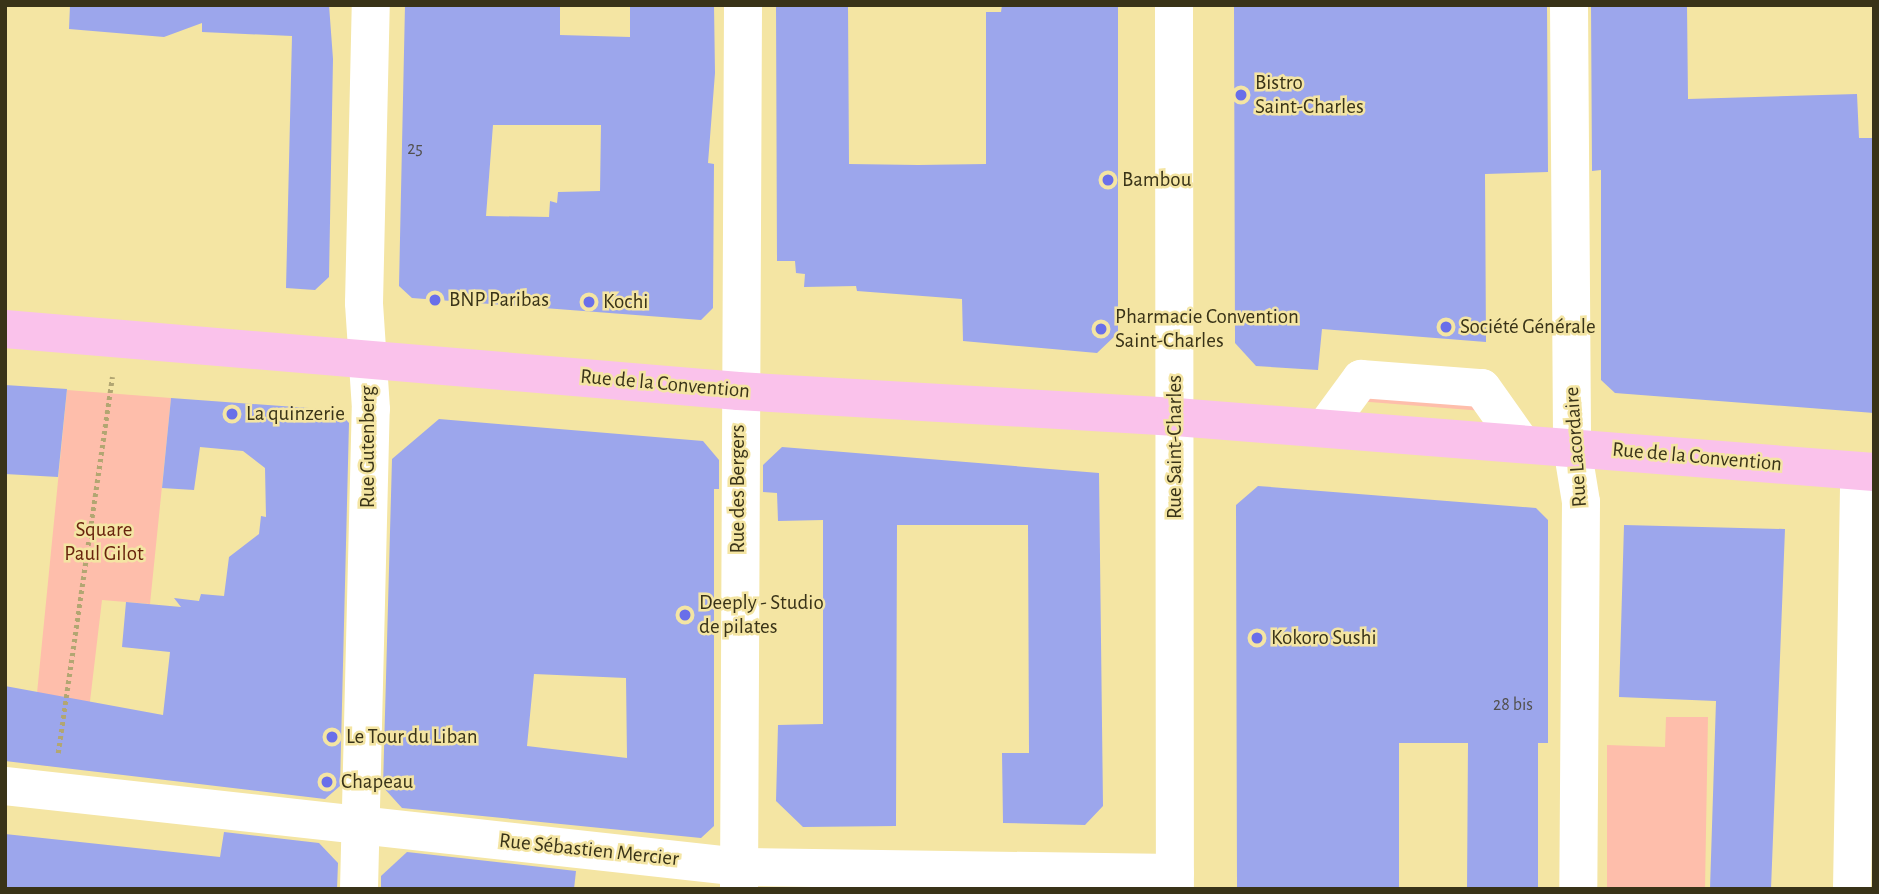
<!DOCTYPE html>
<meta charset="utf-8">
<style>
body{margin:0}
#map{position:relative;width:1879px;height:894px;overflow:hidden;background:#f4e5a3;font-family:"Alegreya Sans",sans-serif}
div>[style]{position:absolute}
.green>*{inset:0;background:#febeab}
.building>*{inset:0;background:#9ca6ec}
.path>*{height:4.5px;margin-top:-2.25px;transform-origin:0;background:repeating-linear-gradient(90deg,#b2a672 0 3.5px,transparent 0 7px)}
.minor>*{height:38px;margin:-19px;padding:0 19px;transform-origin:19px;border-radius:19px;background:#fff}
.major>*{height:38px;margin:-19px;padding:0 19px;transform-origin:19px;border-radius:19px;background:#fac2eb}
.dots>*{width:19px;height:19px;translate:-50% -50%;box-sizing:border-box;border:4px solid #f4e5a3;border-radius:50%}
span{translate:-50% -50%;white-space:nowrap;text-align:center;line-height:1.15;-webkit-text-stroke:5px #f4e5a3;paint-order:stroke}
.number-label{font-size:18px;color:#52504d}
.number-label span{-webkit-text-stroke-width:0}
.poi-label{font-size:21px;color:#393318}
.left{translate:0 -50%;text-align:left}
.street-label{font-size:21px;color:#393318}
.park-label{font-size:21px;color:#68230d}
.frame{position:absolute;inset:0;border:7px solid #393318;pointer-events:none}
</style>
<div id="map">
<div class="green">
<i style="clip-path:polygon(67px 390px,171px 398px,150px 604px,102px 600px,82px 769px,30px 764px)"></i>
<i style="clip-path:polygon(1366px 390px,1475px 399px,1483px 411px,1357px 401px)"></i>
<i style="clip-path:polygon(1666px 717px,1708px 717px,1705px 889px,1607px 889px,1607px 745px,1665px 747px)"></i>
</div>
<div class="building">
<i style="clip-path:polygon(70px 5px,329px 5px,333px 59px,329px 277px,315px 290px,286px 288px,292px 36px,202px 32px,202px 23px,164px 37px,69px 29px)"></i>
<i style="clip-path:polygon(evenodd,405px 5px,560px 5px,560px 35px,630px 37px,630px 5px,714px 5px,715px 73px,708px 163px,714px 164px,713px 308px,701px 320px,412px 298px,399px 286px,405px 5px,493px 125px,601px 125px,600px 191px,558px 192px,557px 203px,550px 201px,549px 217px,486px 216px,493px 125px)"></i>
<i style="clip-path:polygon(776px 5px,848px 5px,849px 164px,918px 165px,986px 164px,986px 12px,1001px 12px,1002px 5px,1118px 5px,1118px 333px,1097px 353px,963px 341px,962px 299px,857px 291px,856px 286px,804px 287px,805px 274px,796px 273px,795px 261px,777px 261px)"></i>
<i style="clip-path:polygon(1234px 5px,1547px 5px,1548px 172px,1485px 174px,1486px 342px,1322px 329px,1318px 370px,1256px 366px,1235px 343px)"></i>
<i style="clip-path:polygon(1591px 5px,1687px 5px,1688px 99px,1857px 94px,1859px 138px,1874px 138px,1874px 413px,1615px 393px,1601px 380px,1601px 170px,1592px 171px)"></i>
<i style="clip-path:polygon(5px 385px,67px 389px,58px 477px,5px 474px)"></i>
<i style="clip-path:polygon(171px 398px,337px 410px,349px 423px,340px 786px,325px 799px,5px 761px,5px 686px,163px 715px,170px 652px,122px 647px,126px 602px,181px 607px,174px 598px,199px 601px,201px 594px,224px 596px,229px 557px,259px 534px,261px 516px,266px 517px,265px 468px,243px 451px,200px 447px,194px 490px,162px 488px)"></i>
<i style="clip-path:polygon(evenodd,439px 419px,703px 441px,719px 460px,719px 489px,714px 489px,714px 826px,701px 838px,402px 808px,383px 787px,392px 459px,439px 419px,534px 674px,626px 678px,627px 758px,527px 746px,534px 674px)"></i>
<i style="clip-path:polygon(782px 447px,1099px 473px,1103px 806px,1085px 825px,1003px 823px,1002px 753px,1029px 753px,1028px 525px,897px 525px,896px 826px,803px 827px,776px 801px,778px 725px,823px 724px,823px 520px,778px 521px,777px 493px,763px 492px,763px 465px)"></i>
<i style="clip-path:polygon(1258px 486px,1536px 508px,1548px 520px,1548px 743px,1538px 743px,1538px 889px,1467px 889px,1468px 743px,1399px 743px,1399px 889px,1237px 889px,1236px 505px)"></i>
<i style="clip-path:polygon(1624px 525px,1785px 529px,1771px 889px,1710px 889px,1716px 701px,1619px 697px)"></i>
<i style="clip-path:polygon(224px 832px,319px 843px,338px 863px,337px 889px,5px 889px,5px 834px,220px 857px)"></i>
<i style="clip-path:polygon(407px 852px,576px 871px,574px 889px,381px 889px,381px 876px)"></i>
</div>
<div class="path">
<i style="left:58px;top:753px;width:380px;rotate:-81.8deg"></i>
</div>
<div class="minor">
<i style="left:1174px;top:5px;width:884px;rotate:89.94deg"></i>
<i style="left:1569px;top:5px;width:442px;rotate:89.6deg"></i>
<i style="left:1572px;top:447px;width:56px;rotate:80.7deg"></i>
<i style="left:1581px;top:502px;width:387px;rotate:90.4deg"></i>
<i style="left:1325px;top:428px;width:61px;rotate:-53.7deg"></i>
<i style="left:1361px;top:379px;width:121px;rotate:4.3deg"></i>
<i style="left:1482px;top:388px;width:67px;rotate:54.7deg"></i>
<i style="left:5px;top:786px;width:739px;rotate:6.29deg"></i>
<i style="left:740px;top:867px;width:435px;rotate:0.8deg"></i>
<i style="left:359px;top:889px;width:480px;rotate:-88.6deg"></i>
<i style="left:371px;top:409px;width:106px;rotate:-93.8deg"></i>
<i style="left:364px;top:303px;width:298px;rotate:-88.7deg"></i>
<i style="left:739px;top:889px;width:884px;rotate:-89.74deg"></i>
<i style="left:1852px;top:889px;width:418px;rotate:-89deg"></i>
</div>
<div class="major">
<i style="left:5px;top:329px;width:736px;rotate:4.83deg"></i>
<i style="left:738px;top:391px;width:439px;rotate:3.4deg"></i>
<i style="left:1176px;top:417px;width:700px;rotate:4.51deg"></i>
</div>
<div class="dots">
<i style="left:1241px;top:95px;background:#696fe9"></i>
<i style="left:1108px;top:180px;background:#696fe9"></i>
<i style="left:435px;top:300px;background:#696fe9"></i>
<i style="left:589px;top:302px;background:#696fe9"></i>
<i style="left:1446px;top:327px;background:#696fe9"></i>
<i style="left:1101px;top:329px;background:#696fe9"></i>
<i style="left:232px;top:414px;background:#696fe9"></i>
<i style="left:685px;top:615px;background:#696fe9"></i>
<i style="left:1257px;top:638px;background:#696fe9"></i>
<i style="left:332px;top:737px;background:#696fe9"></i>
<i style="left:327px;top:782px;background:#696fe9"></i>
</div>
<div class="number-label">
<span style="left:415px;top:149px">25</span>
<span style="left:1513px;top:705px">28 bis</span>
</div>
<div class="poi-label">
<span class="left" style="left:1255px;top:95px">Bistro<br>Saint-Charles</span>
<span class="left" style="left:1122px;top:180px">Bambou</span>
<span class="left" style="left:449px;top:300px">BNP Paribas</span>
<span class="left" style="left:603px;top:302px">Kochi</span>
<span class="left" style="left:1115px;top:329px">Pharmacie Convention<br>Saint-Charles</span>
<span class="left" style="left:1460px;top:327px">Société Générale</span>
<span class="left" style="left:246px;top:414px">La quinzerie</span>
<span class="left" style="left:699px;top:615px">Deeply - Studio<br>de pilates</span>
<span class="left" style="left:1271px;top:638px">Kokoro Sushi</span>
<span class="left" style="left:346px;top:737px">Le Tour du Liban</span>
<span class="left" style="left:341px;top:782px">Chapeau</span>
</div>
<div class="street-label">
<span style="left:665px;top:384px;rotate:5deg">Rue de la Convention</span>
<span style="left:368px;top:447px;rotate:-90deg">Rue Gutenberg</span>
<span style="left:1175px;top:447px;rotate:-90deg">Rue Saint-Charles</span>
<span style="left:1576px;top:447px;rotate:-94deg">Rue Lacordaire</span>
<span style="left:1697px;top:457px;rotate:5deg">Rue de la Convention</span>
<span style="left:738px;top:489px;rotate:-90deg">Rue des Bergers</span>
<span style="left:589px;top:850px;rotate:6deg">Rue Sébastien Mercier</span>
</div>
<div class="park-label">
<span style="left:104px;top:542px">Square<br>Paul Gilot</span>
</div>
<div class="frame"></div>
</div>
